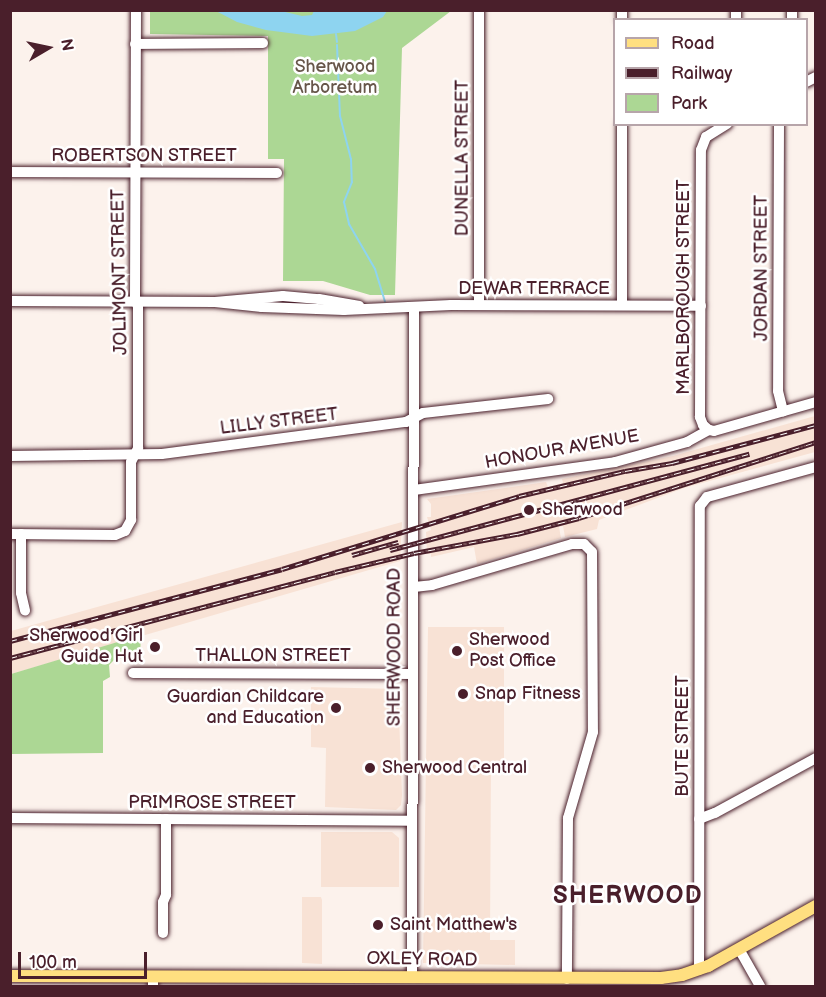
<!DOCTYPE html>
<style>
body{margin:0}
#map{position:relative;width:826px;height:997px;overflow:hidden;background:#fcf2ec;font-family:"Balsamiq Sans",sans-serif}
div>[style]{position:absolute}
.built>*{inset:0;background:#f8e2d5}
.green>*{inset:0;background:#acd794}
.water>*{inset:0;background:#8ed4f0}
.stream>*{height:2px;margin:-1px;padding:0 1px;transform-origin:1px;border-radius:1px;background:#8ed4f0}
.roads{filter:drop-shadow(0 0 2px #4a1f2b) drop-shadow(0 0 2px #4a1f2b)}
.minor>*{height:10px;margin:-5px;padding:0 5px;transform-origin:5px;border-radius:5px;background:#fff}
.major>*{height:12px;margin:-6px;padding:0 6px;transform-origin:6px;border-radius:6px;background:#ffdf80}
.rail>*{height:4.5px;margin-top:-2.25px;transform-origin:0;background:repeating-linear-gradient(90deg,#fff 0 7px,#4a1f2b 0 14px);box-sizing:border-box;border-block:2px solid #4a1f2b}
.dots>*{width:16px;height:16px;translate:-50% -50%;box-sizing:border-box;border:3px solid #fff;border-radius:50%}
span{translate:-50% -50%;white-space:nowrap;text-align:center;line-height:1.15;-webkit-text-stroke:5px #fff;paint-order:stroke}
.park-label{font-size:18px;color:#67564a}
.street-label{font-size:18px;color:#4a1f2b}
.poi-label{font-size:18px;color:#4a1f2b}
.left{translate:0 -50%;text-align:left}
.right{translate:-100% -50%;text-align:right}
.district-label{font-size:24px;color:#4a1f2b;font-weight:700;letter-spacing:1.5px}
.frame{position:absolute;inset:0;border:12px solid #4a1f2b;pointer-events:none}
.legend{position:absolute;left:613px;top:18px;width:195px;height:108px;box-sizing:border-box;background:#fff;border:2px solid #b7a5aa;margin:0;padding:8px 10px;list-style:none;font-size:18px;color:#4a1f2b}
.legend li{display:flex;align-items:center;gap:12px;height:30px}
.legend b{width:30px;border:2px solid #b7a5aa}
.north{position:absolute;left:18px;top:18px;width:60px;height:60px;-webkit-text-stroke:4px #fff;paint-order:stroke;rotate:81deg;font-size:16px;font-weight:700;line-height:24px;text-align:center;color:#4a1f2b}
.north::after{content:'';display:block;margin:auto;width:21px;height:27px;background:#4a1f2b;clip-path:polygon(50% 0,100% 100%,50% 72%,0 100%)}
.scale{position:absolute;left:18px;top:952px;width:129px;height:27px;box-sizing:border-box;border:3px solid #4a1f2b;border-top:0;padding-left:8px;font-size:18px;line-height:21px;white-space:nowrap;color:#4a1f2b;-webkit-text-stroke:4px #fff;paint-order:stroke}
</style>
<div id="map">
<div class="built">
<i style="clip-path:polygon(815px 416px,815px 452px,684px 488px,599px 520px,597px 529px,565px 537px,563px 526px,559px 527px,561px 538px,477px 564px,474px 547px,431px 557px,431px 554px,427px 554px,426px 532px,431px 530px,427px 517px,431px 517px,431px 504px,427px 499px,546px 482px,548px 487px,563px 483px,562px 479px,673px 456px)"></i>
<i style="clip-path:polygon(402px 522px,400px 561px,11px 674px,11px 631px)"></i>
<i style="clip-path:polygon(428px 627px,504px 627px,504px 762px,491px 762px,490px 940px,515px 940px,515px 965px,423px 963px)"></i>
<i style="clip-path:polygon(311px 687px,398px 689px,402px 795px,401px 805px,396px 810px,325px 807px,326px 748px,311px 747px)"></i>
<i style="clip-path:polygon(321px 832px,392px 832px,399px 838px,399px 887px,321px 887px)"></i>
<i style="clip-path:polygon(302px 897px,321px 897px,322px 900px,322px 964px,302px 963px)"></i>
</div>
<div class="green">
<i style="clip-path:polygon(150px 11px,451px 11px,402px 48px,395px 295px,370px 295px,323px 281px,283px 281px,284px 159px,268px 159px,268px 36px,150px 34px)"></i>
<i style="clip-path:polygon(141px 635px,140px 655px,114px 660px,109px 665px,110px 677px,103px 681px,103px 753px,11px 754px,11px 674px)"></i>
</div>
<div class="water">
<i style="clip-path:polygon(216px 11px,281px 11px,302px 16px,312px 15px,314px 11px,387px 11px,383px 17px,355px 31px,312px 36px,266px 30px,237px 22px)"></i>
</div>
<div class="stream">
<i style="left:336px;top:34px;width:8px;rotate:83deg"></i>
<i style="left:337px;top:45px;width:71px;rotate:87.6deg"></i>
<i style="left:340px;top:116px;width:44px;rotate:75.7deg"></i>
<i style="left:351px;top:159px;width:23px;rotate:88deg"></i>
<i style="left:352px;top:182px;width:22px;rotate:112deg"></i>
<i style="left:344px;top:202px;width:23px;rotate:77deg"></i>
<i style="left:349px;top:224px;width:52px;rotate:60deg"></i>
<i style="left:375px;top:269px;width:34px;rotate:73deg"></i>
</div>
<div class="roads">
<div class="minor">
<i style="left:479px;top:10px;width:295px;rotate:90deg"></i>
<i style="left:622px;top:20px;width:10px;rotate:-90deg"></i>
<i style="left:736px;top:20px;width:10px;rotate:-90deg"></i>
<i style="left:792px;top:20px;width:10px;rotate:-90deg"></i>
<i style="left:135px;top:44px;width:128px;rotate:-0.4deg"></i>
<i style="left:806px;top:82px;width:11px;rotate:-27deg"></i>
<i style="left:779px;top:124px;width:267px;rotate:90.2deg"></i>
<i style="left:778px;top:391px;width:21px;rotate:76deg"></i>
<i style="left:10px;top:172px;width:267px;rotate:0.2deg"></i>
<i style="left:10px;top:301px;width:205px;rotate:0.3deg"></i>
<i style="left:215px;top:302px;width:68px;rotate:-5deg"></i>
<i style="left:283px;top:296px;width:36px;rotate:5deg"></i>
<i style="left:319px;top:299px;width:41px;rotate:9.9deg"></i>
<i style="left:215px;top:302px;width:47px;rotate:6.1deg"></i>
<i style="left:262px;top:307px;width:82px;rotate:2.1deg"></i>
<i style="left:344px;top:310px;width:107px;rotate:-2.7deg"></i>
<i style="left:451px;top:305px;width:250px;rotate:0.2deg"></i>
<i style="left:622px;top:305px;width:181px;rotate:-90deg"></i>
<i style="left:709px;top:430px;width:8px;rotate:-140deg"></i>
<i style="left:703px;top:425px;width:9px;rotate:-111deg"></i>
<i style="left:700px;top:417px;width:267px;rotate:-89.8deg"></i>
<i style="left:701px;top:150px;width:14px;rotate:-69deg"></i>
<i style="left:706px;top:137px;width:25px;rotate:-32deg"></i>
<i style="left:10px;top:456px;width:152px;rotate:-0.8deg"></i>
<i style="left:162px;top:454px;width:246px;rotate:-7.5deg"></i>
<i style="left:406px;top:422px;width:19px;rotate:-28deg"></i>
<i style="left:423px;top:413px;width:126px;rotate:-6.4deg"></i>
<i style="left:414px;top:490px;width:203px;rotate:-7.9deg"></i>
<i style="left:615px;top:462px;width:75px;rotate:-15.5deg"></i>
<i style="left:687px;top:442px;width:25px;rotate:-29deg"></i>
<i style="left:709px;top:430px;width:5px;rotate:11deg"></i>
<i style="left:714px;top:431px;width:106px;rotate:-15.9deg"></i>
<i style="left:10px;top:534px;width:105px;rotate:0.5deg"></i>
<i style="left:115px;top:535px;width:11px;rotate:-22deg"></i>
<i style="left:125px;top:531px;width:13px;rotate:-61deg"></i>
<i style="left:131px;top:520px;width:58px;rotate:-90deg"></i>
<i style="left:131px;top:462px;width:16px;rotate:-63deg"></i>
<i style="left:138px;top:448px;width:141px;rotate:-90deg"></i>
<i style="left:138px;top:307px;width:10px;rotate:-107deg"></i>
<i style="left:135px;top:297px;width:287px;rotate:-89.8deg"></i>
<i style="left:21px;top:534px;width:59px;rotate:90deg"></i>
<i style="left:21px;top:593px;width:18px;rotate:77deg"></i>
<i style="left:414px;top:587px;width:18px;rotate:-6deg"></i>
<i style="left:432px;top:585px;width:146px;rotate:-16.3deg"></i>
<i style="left:572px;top:544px;width:12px"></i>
<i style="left:584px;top:544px;width:11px;rotate:45deg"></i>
<i style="left:592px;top:552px;width:180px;rotate:89.7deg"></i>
<i style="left:593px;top:732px;width:90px;rotate:106.2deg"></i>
<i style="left:568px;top:818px;width:161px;rotate:90.4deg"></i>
<i style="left:133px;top:673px;width:280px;rotate:0.2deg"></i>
<i style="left:10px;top:818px;width:402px;rotate:0.4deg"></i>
<i style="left:699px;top:819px;width:17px;rotate:-21deg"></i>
<i style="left:715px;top:813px;width:115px;rotate:-28.6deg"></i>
<i style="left:163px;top:933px;width:31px;rotate:-90deg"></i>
<i style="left:163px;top:902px;width:8px;rotate:-67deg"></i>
<i style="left:166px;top:895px;width:76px;rotate:-90deg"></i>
<i style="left:739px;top:949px;width:43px;rotate:60.4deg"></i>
<i style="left:699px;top:970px;width:464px;rotate:-89.9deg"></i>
<i style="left:700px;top:506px;width:11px;rotate:-52deg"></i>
<i style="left:707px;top:497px;width:113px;rotate:-15.4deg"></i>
<i style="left:412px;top:977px;width:669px;rotate:-89.83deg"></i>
<i style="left:153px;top:986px;width:10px;rotate:-90deg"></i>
</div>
<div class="major">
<i style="left:10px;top:976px;width:651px;rotate:0.18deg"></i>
<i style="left:661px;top:978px;width:21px;rotate:-8deg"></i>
<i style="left:682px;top:975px;width:28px;rotate:-19deg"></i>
<i style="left:708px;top:966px;width:124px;rotate:-29.1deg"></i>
</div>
</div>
<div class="rail">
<i style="left:390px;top:550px;width:372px;rotate:-15deg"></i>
<i style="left:352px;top:555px;width:48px;rotate:-15.8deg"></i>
<i style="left:10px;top:641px;width:281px;rotate:-14.8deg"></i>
<i style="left:282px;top:569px;width:248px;rotate:-17.1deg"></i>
<i style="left:519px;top:496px;width:109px;rotate:-13.3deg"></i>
<i style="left:625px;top:471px;width:48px;rotate:-9.7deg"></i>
<i style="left:672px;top:463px;width:149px;rotate:-14.8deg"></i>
<i style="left:10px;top:658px;width:336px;rotate:-14.8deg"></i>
<i style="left:335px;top:572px;width:81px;rotate:-13.5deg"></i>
<i style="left:414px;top:553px;width:105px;rotate:-10.5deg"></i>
<i style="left:517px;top:534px;width:64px;rotate:-14.5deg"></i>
<i style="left:579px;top:518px;width:249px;rotate:-17.8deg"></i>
</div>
<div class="dots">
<i style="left:529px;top:510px;background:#4a1f2b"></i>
<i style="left:155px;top:647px;background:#4a1f2b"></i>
<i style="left:457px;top:651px;background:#4a1f2b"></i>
<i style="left:463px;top:694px;background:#4a1f2b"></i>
<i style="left:336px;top:708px;background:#4a1f2b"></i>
<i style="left:370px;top:768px;background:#4a1f2b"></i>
<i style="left:378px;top:925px;background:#4a1f2b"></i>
</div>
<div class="park-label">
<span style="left:335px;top:78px">Sherwood<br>Arboretum</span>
</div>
<div class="street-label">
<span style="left:144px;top:156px">ROBERTSON STREET</span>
<span style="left:463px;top:158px;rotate:-90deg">DUNELLA STREET</span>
<span style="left:762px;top:268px;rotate:-90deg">JORDAN STREET</span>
<span style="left:120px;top:272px;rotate:-91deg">JOLIMONT STREET</span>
<span style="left:684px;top:287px;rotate:-90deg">MARLBOROUGH STREET</span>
<span style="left:534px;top:289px">DEWAR TERRACE</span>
<span style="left:279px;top:422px;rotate:-7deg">LILLY STREET</span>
<span style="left:562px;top:450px;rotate:-10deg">HONOUR AVENUE</span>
<span style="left:395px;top:647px;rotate:-90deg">SHERWOOD ROAD</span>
<span style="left:273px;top:656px">THALLON STREET</span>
<span style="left:683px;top:736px;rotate:-90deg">BUTE STREET</span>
<span style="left:212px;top:803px">PRIMROSE STREET</span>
<span style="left:422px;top:960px;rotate:1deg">OXLEY ROAD</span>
</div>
<div class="poi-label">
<span class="left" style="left:542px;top:510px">Sherwood</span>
<span class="right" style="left:143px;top:647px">Sherwood Girl<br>Guide Hut</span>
<span class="left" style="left:469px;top:651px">Sherwood<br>Post Office</span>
<span class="left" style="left:475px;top:694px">Snap Fitness</span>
<span class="right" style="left:324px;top:708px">Guardian Childcare<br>and Education</span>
<span class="left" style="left:382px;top:768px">Sherwood Central</span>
<span class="left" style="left:390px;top:925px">Saint Matthew's</span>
</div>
<div class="district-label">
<span style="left:628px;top:896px">SHERWOOD</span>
</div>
<div class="frame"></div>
<ul class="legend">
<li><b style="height:8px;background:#ffdf80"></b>Road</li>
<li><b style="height:8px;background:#4a1f2b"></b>Railway</li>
<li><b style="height:16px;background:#acd794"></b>Park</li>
</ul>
<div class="north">N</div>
<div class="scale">100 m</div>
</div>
